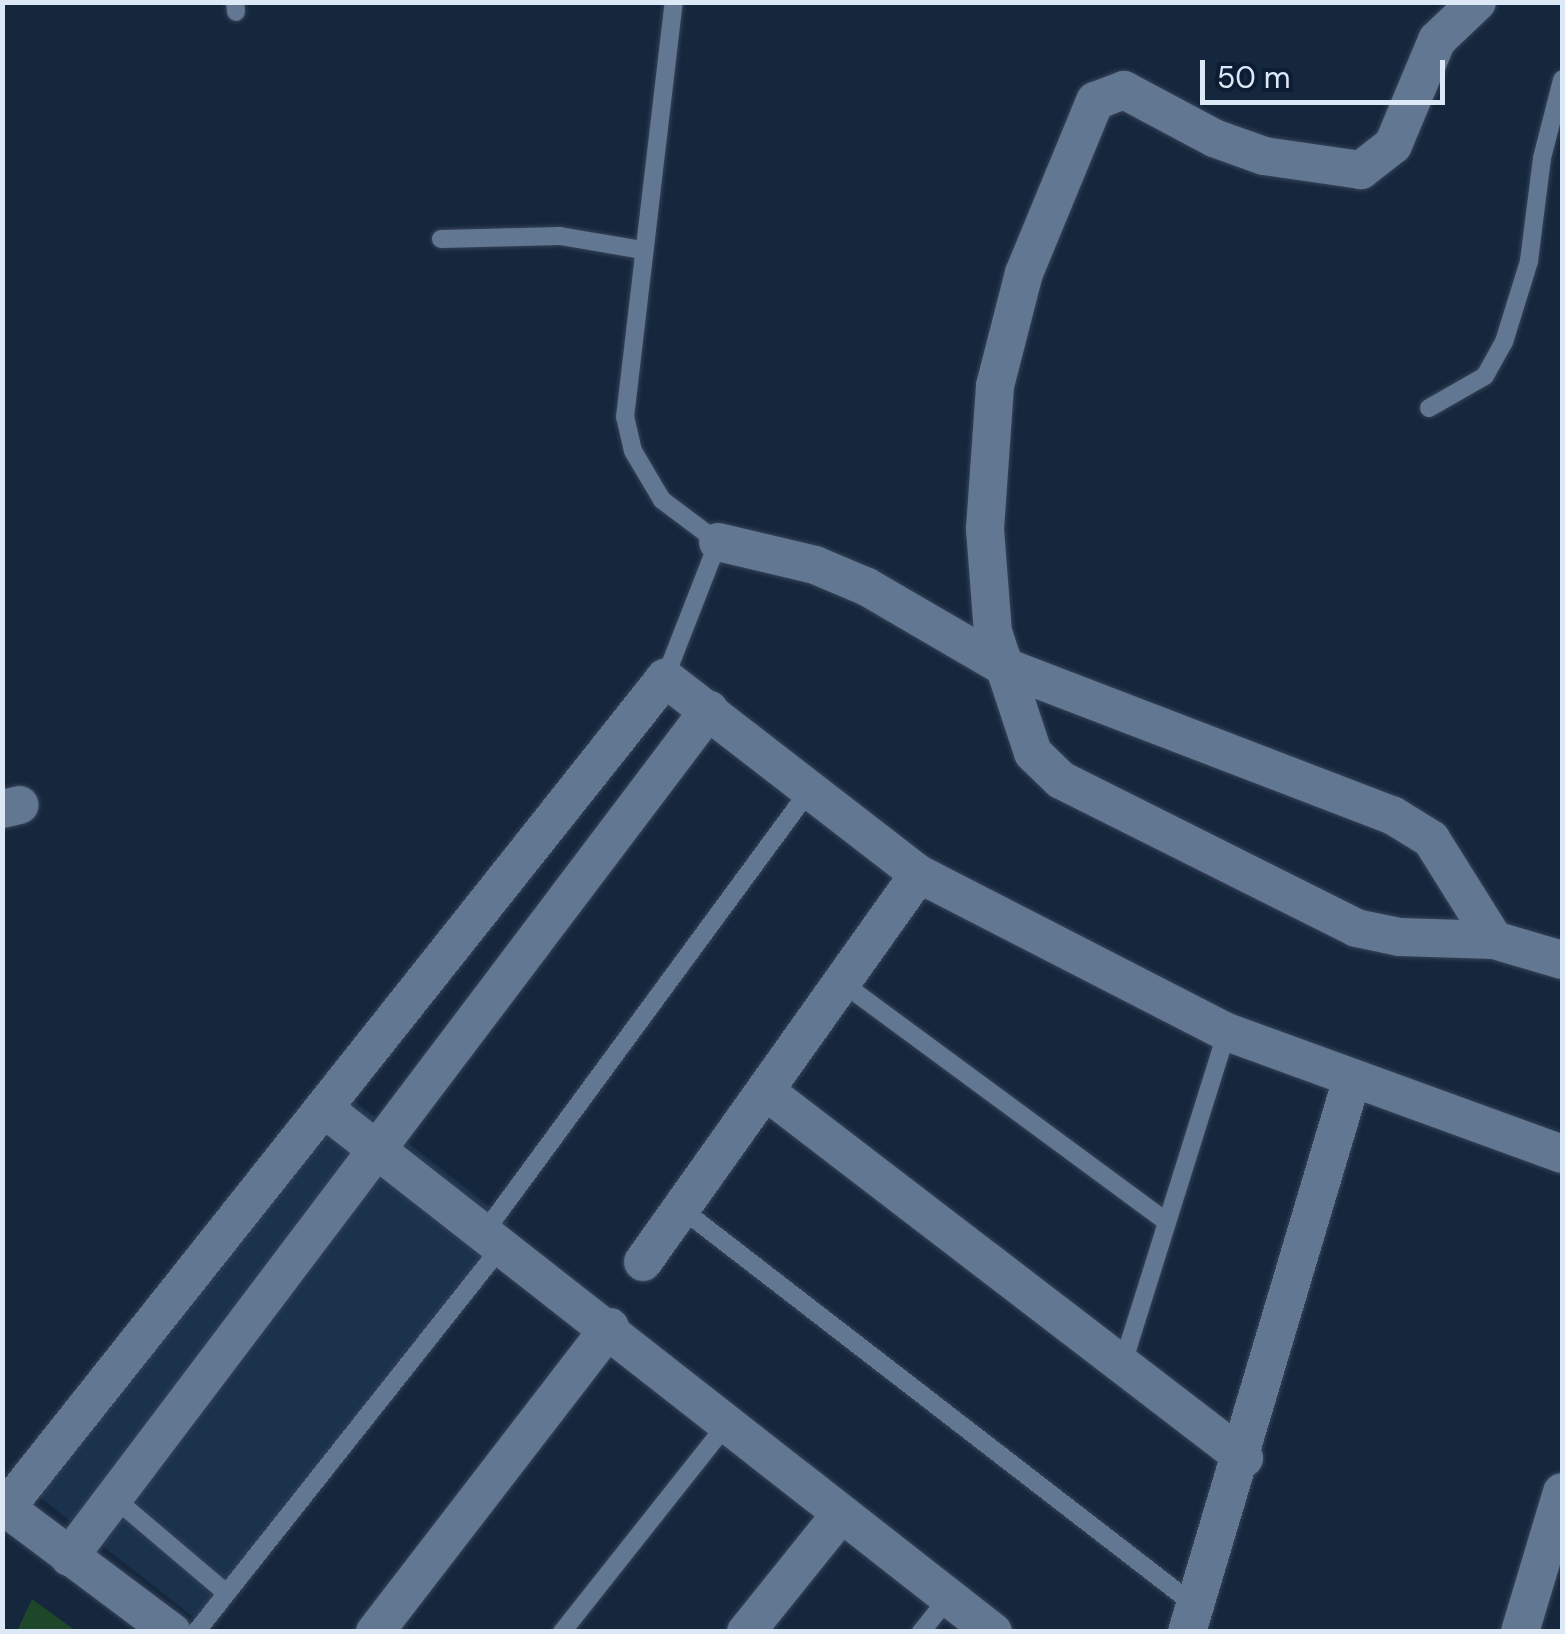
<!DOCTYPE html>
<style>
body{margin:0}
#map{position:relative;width:1565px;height:1634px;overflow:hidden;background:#15273d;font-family:"DM Sans",sans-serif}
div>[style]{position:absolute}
.built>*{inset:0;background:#1b324c;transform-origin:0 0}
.green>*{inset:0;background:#1e4629}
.roads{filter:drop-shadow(0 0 2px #374357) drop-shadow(0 0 2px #374357)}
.service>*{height:18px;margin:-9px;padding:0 9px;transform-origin:9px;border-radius:9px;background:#627791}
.minor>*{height:38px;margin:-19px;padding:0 19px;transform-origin:19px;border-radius:19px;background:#627791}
span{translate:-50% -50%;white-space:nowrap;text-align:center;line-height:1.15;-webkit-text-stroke:8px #0c1d33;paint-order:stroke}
.frame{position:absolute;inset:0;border:5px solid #dde8f7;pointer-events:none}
.scale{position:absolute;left:1200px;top:60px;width:245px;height:45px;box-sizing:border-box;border:5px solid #dde8f7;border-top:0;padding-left:12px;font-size:30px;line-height:35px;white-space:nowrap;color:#dde8f7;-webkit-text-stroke:8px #0c1d33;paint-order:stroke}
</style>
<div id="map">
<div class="built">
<i style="left:347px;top:1095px;width:206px;height:506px;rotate:38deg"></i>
</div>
<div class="green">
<i style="clip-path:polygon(32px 1599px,76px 1631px,17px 1631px)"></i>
</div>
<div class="roads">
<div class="service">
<i style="left:235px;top:2px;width:10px;rotate:84deg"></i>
<i style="left:441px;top:239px;width:119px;rotate:-1.4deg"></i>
<i style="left:560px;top:236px;width:84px;rotate:9.6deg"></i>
<i style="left:1429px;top:408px;width:64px;rotate:-29.7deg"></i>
<i style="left:1485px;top:376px;width:39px;rotate:-61deg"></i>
<i style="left:1504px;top:342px;width:85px;rotate:-72.8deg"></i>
<i style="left:1529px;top:261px;width:104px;rotate:-82.8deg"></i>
<i style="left:1542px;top:158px;width:81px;rotate:-75.6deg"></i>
<i style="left:665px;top:678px;width:146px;rotate:-68.7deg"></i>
<i style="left:718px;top:542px;width:70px;rotate:-143.1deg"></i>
<i style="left:662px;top:500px;width:57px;rotate:-120.6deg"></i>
<i style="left:633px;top:451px;width:35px;rotate:-103deg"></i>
<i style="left:625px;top:417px;width:418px;rotate:-83.3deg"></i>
<i style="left:844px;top:984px;width:401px;rotate:36.4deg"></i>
<i style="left:683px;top:1210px;width:649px;rotate:37.68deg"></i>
<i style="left:486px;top:1230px;width:549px;rotate:-53.67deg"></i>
<i style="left:1123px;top:1363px;width:347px;rotate:-72.6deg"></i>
<i style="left:113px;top:1497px;width:147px;rotate:40.3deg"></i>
<i style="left:196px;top:1632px;width:495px;rotate:-51.6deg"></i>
<i style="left:562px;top:1632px;width:265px;rotate:-51.6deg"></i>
<i style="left:921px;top:1632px;width:45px;rotate:-51.3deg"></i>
</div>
<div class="minor">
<i style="left:1477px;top:2px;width:55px;rotate:136.5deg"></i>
<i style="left:1437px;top:40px;width:114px;rotate:112.7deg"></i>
<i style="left:1393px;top:145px;width:41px;rotate:142deg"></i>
<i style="left:1361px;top:170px;width:98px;rotate:-171.8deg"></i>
<i style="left:1264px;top:156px;width:53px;rotate:-160.2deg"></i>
<i style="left:1214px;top:138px;width:102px;rotate:-151.9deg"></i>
<i style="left:1124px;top:90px;width:31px;rotate:159deg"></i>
<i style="left:1095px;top:101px;width:186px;rotate:112.4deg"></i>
<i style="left:1024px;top:273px;width:117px;rotate:104.4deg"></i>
<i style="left:995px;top:386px;width:143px;rotate:94deg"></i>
<i style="left:985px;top:529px;width:103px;rotate:85.6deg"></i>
<i style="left:993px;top:632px;width:127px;rotate:71.7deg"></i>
<i style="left:1033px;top:753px;width:39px;rotate:44deg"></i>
<i style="left:1061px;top:780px;width:330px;rotate:26.6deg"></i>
<i style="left:1356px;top:928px;width:45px;rotate:11.6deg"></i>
<i style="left:1400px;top:937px;width:94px;rotate:1.8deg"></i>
<i style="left:1494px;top:940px;width:71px;rotate:16.4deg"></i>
<i style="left:718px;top:542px;width:100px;rotate:13.3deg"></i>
<i style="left:815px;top:565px;width:56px;rotate:22.9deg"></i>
<i style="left:867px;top:587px;width:157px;rotate:30.2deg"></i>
<i style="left:1003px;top:666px;width:417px;rotate:21deg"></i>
<i style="left:1392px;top:815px;width:46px;rotate:31.6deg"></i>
<i style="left:1431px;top:839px;width:119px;rotate:58deg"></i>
<i style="left:2px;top:809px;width:18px;rotate:-13deg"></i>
<i style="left:768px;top:1093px;width:600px;rotate:37.48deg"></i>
<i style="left:326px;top:1110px;width:847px;rotate:38.05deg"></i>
<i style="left:643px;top:1262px;width:476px;rotate:-54.6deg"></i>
<i style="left:2px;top:1505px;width:212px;rotate:36.8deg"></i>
<i style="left:6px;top:1508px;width:1060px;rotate:-51.55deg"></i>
<i style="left:665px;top:678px;width:321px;rotate:37.7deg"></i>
<i style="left:919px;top:874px;width:346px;rotate:27.2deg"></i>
<i style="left:1227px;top:1032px;width:357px;rotate:20deg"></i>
<i style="left:69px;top:1557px;width:1062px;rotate:-52.93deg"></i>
<i style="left:375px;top:1632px;width:385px;rotate:-52.4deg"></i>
<i style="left:746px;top:1632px;width:151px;rotate:-51.2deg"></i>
<i style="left:1187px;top:1632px;width:574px;rotate:-73.4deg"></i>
<i style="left:1520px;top:1632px;width:146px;rotate:-73.3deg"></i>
</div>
</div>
<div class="frame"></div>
<div class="scale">50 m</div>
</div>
